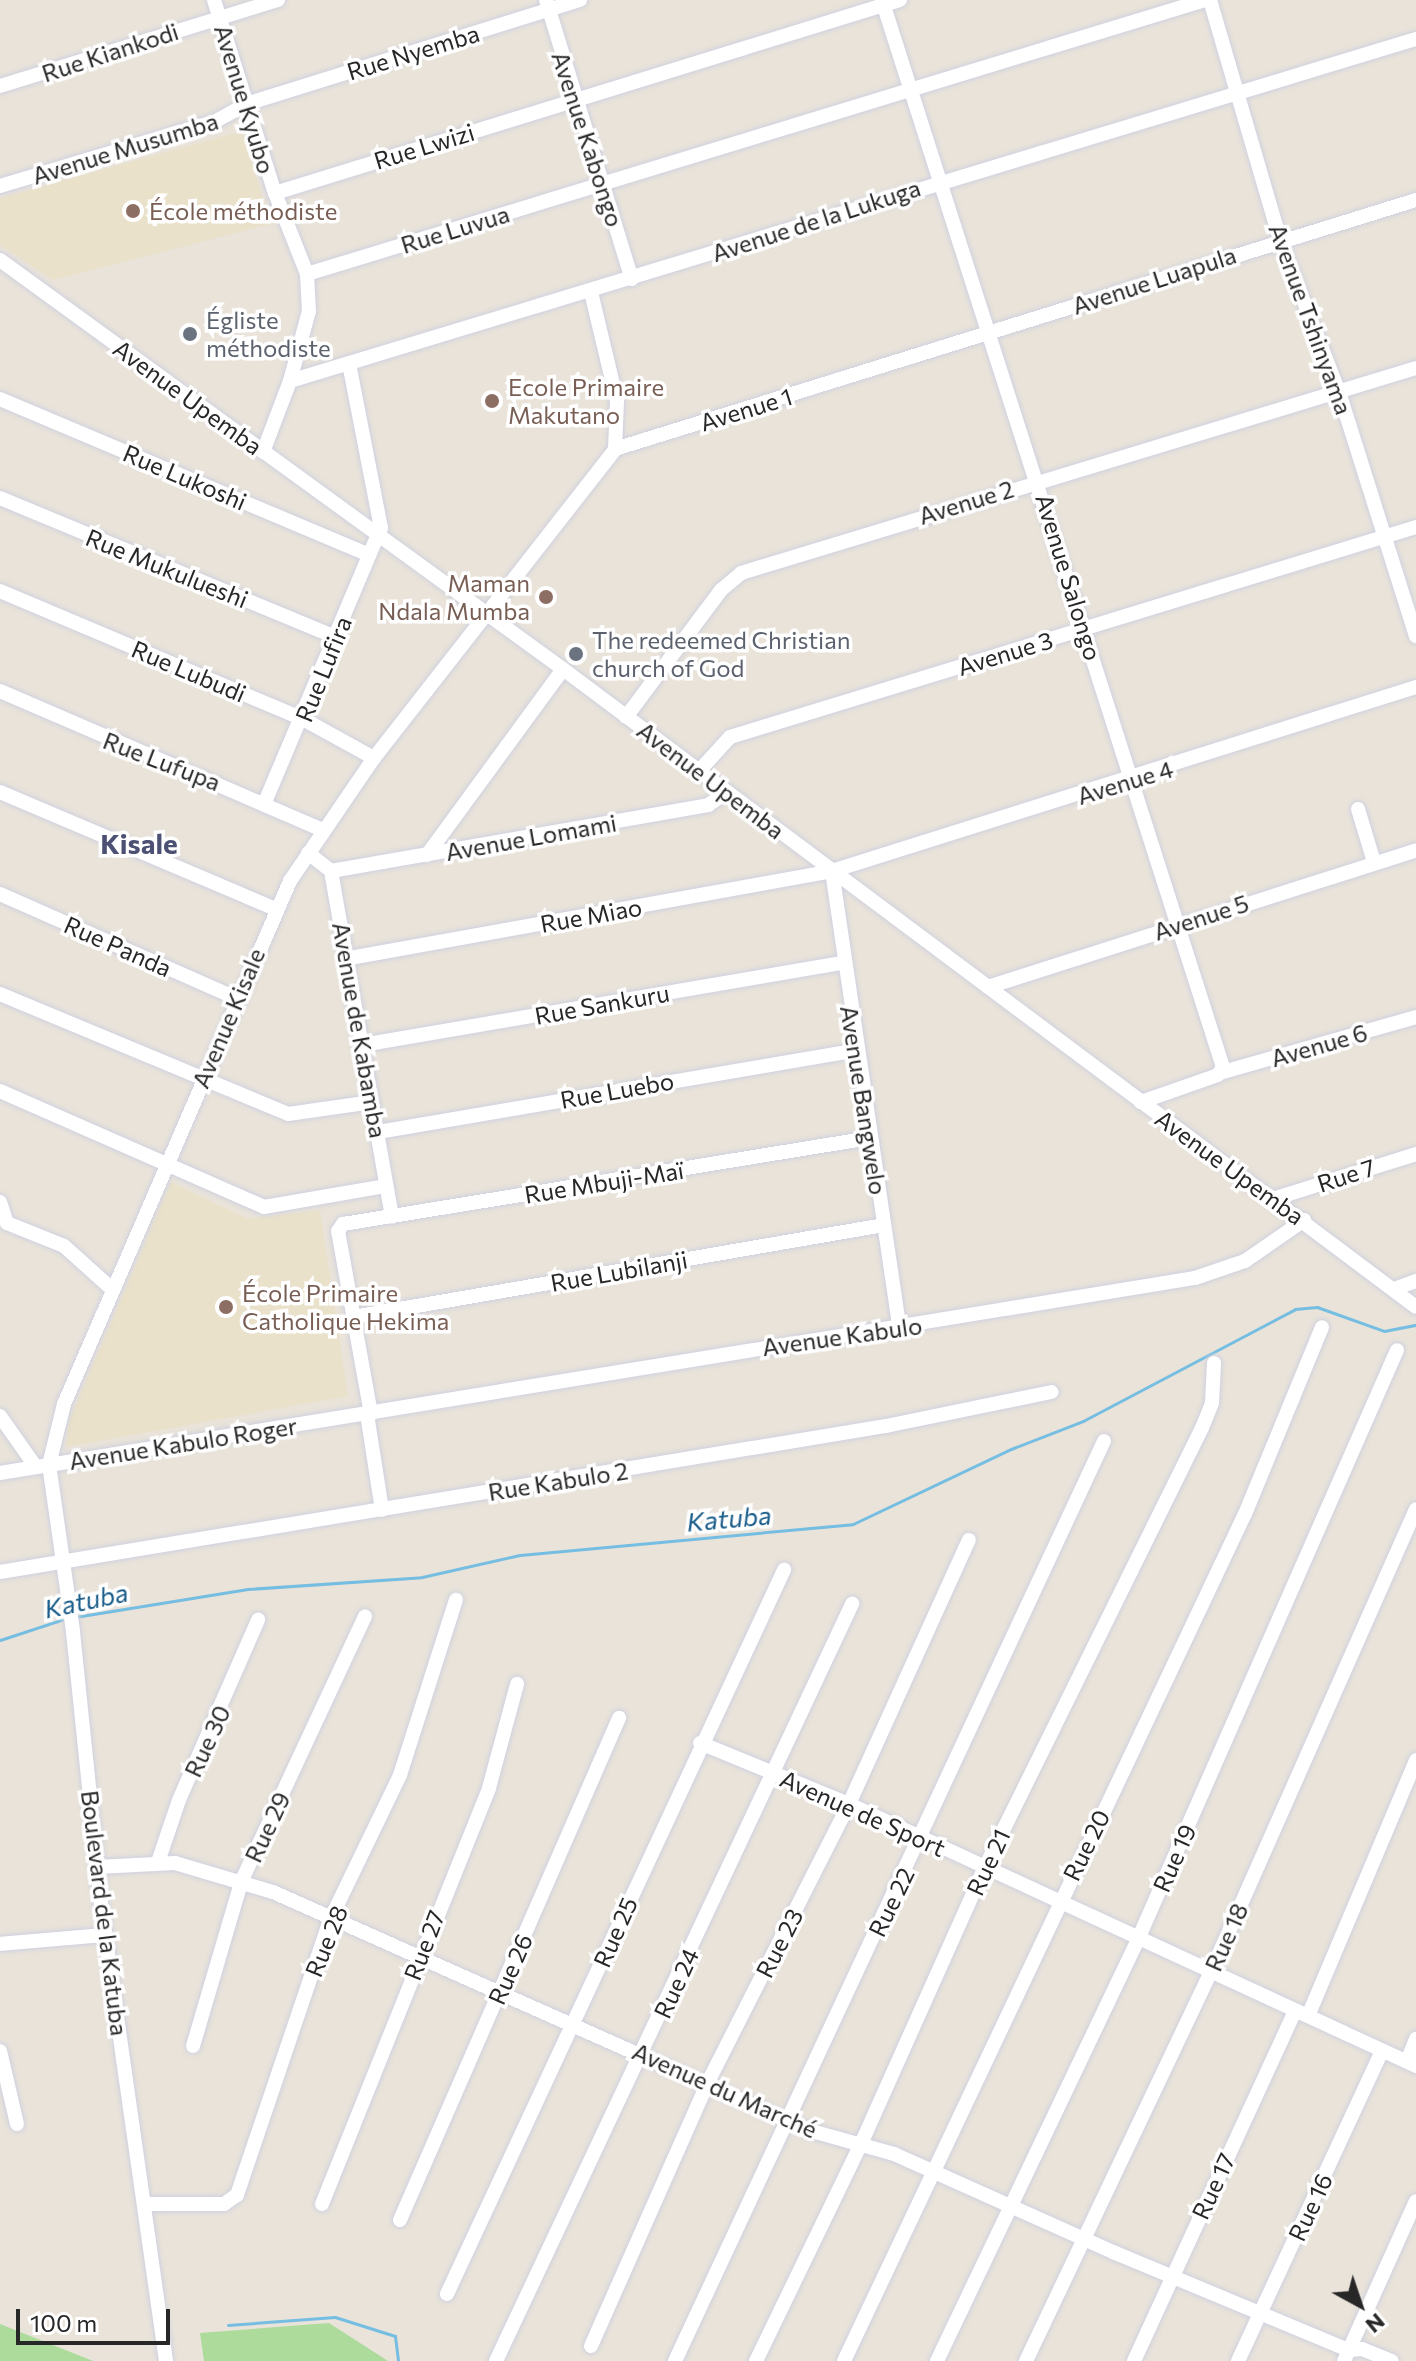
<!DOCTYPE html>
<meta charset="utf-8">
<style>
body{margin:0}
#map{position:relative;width:1416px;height:2361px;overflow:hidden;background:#e9e3da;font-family:Commissioner,sans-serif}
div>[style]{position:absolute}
.education>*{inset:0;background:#e9e1ca}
.green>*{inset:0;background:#acdb9b}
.stream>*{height:3px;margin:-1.5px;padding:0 1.5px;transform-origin:1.5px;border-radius:1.5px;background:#75bee2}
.roads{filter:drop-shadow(0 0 2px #cfd1df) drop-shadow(0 0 2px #cfd1df)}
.minor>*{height:14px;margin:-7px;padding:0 7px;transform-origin:7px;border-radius:7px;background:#fff}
.dots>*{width:22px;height:22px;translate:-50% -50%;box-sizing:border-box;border:4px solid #fff;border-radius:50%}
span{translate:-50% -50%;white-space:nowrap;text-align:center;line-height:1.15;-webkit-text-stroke:7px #fff;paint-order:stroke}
.street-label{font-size:24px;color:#272727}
.education-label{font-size:24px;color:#785e54}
.left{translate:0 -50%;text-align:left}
.right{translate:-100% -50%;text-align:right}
.worship-label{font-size:24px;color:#5b616d}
.water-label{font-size:26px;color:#195b89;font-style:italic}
.quarter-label{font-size:28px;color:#4c5173;font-weight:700}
.north{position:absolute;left:1320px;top:2265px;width:80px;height:80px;-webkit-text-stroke:6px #fff;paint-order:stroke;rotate:140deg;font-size:22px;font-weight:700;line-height:32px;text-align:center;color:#272727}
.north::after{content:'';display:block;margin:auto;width:28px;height:36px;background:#272727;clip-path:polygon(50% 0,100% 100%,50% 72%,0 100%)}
.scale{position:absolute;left:16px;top:2309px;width:154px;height:36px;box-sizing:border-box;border:4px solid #272727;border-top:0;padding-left:10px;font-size:24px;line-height:28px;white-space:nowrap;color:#272727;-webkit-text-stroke:6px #fff;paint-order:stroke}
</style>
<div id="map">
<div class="education">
<i style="clip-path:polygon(242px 131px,271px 224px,53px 280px,0 245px,0 198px)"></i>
<i style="clip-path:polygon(171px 1182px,248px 1219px,320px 1210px,348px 1396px,66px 1447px,69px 1420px)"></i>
</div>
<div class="green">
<i style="clip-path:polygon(329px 2323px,388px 2361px,204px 2361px,200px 2333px)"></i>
<i style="clip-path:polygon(0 2324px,93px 2361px,0 2361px)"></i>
</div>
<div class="stream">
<i style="left:75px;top:1617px;width:175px;rotate:-9.2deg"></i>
<i style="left:248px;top:1589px;width:174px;rotate:-3.9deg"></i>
<i style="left:422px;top:1577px;width:100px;rotate:-12.7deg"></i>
<i style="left:520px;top:1555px;width:334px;rotate:-5.3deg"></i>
<i style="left:853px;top:1524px;width:175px;rotate:-25.4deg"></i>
<i style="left:1011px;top:1449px;width:77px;rotate:-21.3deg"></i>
<i style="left:1083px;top:1421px;width:240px;rotate:-27.8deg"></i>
<i style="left:1295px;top:1309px;width:22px;rotate:-5deg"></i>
<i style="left:1317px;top:1307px;width:71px;rotate:19.7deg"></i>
<i style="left:1384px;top:1331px;width:33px;rotate:-11deg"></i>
<i style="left:0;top:1640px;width:71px;rotate:-18.2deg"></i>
<i style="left:228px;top:2325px;width:107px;rotate:-4.3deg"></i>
<i style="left:335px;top:2317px;width:63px;rotate:17.6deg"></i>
<i style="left:395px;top:2336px;width:25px;rotate:83deg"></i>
</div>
<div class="roads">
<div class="minor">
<i style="left:214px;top:0;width:202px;rotate:72.5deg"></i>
<i style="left:275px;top:193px;width:87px;rotate:68.4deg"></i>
<i style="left:307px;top:274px;width:37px;rotate:87deg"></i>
<i style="left:309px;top:311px;width:73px;rotate:105.2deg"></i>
<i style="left:546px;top:0;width:292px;rotate:72.9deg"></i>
<i style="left:882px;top:0;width:1120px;rotate:72.28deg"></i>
<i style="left:1223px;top:1067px;width:9px;rotate:122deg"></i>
<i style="left:1218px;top:1075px;width:82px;rotate:160.7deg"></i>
<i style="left:1210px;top:0;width:250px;rotate:73.7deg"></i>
<i style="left:1280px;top:240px;width:163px;rotate:68.8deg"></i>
<i style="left:1339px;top:392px;width:256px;rotate:72.5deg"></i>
<i style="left:0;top:86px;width:291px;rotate:-17.2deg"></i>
<i style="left:0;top:186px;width:223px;rotate:-16.7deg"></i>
<i style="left:214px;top:122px;width:37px;rotate:-29deg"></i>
<i style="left:246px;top:104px;width:350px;rotate:-17.3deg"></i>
<i style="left:275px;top:193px;width:654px;rotate:-17.16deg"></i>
<i style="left:0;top:260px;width:696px;rotate:36deg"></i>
<i style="left:563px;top:669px;width:1065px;rotate:36.79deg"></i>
<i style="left:307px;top:274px;width:939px;rotate:-16.97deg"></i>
<i style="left:591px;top:292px;width:112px;rotate:76.6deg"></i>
<i style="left:617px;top:401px;width:48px;rotate:92.4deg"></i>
<i style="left:0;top:399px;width:401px;rotate:22.9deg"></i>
<i style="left:263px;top:452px;width:76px;rotate:-69.2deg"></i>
<i style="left:290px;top:381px;width:1177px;rotate:-16.9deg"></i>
<i style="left:0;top:498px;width:363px;rotate:22.5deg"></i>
<i style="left:0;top:591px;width:329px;rotate:22.9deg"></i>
<i style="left:303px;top:719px;width:81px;rotate:28.8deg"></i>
<i style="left:0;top:691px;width:352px;rotate:23.3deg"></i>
<i style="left:626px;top:717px;width:159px;rotate:-53.2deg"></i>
<i style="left:721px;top:590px;width:26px;rotate:-40deg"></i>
<i style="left:741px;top:573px;width:705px;rotate:-16.89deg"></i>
<i style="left:699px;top:771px;width:46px;rotate:-47.6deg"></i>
<i style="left:730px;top:737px;width:717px;rotate:-17.02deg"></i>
<i style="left:0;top:792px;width:299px;rotate:23deg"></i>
<i style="left:265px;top:802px;width:298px;rotate:-67.1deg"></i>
<i style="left:381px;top:528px;width:168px;rotate:-101deg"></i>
<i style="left:1358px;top:809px;width:55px;rotate:73.2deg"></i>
<i style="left:308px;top:853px;width:29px;rotate:38deg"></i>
<i style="left:331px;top:871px;width:351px;rotate:80deg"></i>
<i style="left:427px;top:855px;width:230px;rotate:-53.8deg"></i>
<i style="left:331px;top:871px;width:383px;rotate:-9.9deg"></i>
<i style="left:708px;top:805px;width:22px;rotate:-34deg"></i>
<i style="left:832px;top:871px;width:463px;rotate:81.6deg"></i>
<i style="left:0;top:894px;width:258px;rotate:23.8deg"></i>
<i style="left:350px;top:958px;width:490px;rotate:-10.2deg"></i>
<i style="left:832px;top:871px;width:612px;rotate:-17.49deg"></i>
<i style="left:988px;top:987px;width:449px;rotate:-17.7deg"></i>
<i style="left:0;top:994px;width:312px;rotate:22.6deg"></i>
<i style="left:288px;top:1114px;width:85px;rotate:-8.1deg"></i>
<i style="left:362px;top:1045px;width:487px;rotate:-9.7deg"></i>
<i style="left:1223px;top:1072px;width:201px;rotate:-15.9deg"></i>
<i style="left:0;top:1091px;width:288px;rotate:23.7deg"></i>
<i style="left:264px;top:1207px;width:124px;rotate:-9.8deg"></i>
<i style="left:378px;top:1132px;width:485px;rotate:-9.7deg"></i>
<i style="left:1276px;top:1198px;width:147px;rotate:-17.4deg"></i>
<i style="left:0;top:1202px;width:22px;rotate:72deg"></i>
<i style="left:7px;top:1223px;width:61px;rotate:22deg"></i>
<i style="left:64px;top:1246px;width:66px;rotate:41.9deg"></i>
<i style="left:1394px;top:1289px;width:23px;rotate:-20deg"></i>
<i style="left:353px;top:1317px;width:539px;rotate:-9.83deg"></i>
<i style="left:367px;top:1414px;width:97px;rotate:81.1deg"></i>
<i style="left:371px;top:1414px;width:186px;rotate:-100.2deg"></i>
<i style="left:338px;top:1231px;width:9px;rotate:-54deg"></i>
<i style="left:343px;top:1224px;width:534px;rotate:-9.27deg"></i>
<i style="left:0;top:1416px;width:62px;rotate:54.8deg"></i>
<i style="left:0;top:1473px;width:1211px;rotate:-9.27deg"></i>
<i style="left:1195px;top:1278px;width:53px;rotate:-18.8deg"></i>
<i style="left:1245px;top:1261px;width:72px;rotate:-34.8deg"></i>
<i style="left:0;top:1572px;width:898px;rotate:-9.36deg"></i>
<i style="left:886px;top:1426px;width:169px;rotate:-11.6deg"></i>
<i style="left:700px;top:1743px;width:161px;rotate:22.3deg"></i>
<i style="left:849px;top:1804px;width:625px;rotate:24.8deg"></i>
<i style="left:158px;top:1862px;width:65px;rotate:-71.3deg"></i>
<i style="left:179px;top:1800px;width:197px;rotate:-66.3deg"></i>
<i style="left:97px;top:1867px;width:78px;rotate:-2.9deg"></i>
<i style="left:175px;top:1863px;width:102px;rotate:16.5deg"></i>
<i style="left:273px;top:1892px;width:586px;rotate:23.98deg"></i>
<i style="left:808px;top:2130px;width:89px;rotate:15.6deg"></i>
<i style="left:894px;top:2154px;width:240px;rotate:24.1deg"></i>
<i style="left:1113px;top:2252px;width:256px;rotate:22.6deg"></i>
<i style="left:1349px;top:2350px;width:13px;rotate:-4deg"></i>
<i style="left:1362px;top:2349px;width:32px;rotate:22deg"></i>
<i style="left:0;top:1944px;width:106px;rotate:-4.9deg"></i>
<i style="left:1308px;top:2016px;width:278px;rotate:-67.1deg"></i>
<i style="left:193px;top:2046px;width:173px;rotate:-73.6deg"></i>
<i style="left:242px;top:1880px;width:291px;rotate:-65deg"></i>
<i style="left:0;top:2051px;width:75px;rotate:76.9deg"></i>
<i style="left:1407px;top:2061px;width:24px;rotate:-68deg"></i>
<i style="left:144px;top:2204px;width:80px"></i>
<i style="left:224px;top:2204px;width:16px;rotate:-35deg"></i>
<i style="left:237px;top:2195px;width:293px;rotate:-71.3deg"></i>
<i style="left:331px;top:1918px;width:159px;rotate:-64.2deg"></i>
<i style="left:400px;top:1775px;width:184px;rotate:-72.3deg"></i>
<i style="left:322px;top:2204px;width:448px;rotate:-68.1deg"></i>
<i style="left:489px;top:1788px;width:108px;rotate:-74.9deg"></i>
<i style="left:400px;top:2220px;width:548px;rotate:-66.43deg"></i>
<i style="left:447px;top:2294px;width:799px;rotate:-65.04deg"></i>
<i style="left:591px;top:2346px;width:284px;rotate:-66.1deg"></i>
<i style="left:706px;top:2086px;width:316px;rotate:-63.1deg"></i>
<i style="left:849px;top:1804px;width:290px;rotate:-65.6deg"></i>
<i style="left:166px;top:2361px;width:463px;rotate:-98.1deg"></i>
<i style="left:101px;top:1903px;width:273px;rotate:-95.9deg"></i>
<i style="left:73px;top:1631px;width:168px;rotate:-98.2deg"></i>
<i style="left:49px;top:1465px;width:63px;rotate:-76.2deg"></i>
<i style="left:64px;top:1404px;width:570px;rotate:-66.63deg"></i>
<i style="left:290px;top:881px;width:149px;rotate:-55.7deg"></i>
<i style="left:374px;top:758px;width:392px;rotate:-52deg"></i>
<i style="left:615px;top:449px;width:839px;rotate:-17.27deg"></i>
<i style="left:496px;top:2361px;width:837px;rotate:-64.81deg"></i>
<i style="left:675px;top:2361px;width:1015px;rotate:-65deg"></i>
<i style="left:756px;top:2361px;width:241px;rotate:-64.2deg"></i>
<i style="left:861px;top:2144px;width:303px;rotate:-65.9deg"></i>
<i style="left:985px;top:1867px;width:490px;rotate:-63.7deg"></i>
<i style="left:1202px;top:1428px;width:27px;rotate:-68deg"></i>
<i style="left:1212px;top:1403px;width:40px;rotate:-87.1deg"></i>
<i style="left:844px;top:2361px;width:937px;rotate:-64.67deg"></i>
<i style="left:1245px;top:1514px;width:202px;rotate:-67.6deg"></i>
<i style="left:937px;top:2361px;width:470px;rotate:-64.5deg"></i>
<i style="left:1139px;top:1937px;width:641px;rotate:-66.27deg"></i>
<i style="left:1026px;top:2361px;width:431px;rotate:-64.6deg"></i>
<i style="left:1211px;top:1972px;width:506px;rotate:-66.12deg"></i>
<i style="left:1134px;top:2361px;width:385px;rotate:-65.3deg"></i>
<i style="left:1238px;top:2361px;width:340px;rotate:-65.1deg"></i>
<i style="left:1344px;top:2361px;width:175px;rotate:-65.8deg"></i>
</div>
</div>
<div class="dots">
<i style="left:133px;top:211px;background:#8d6e63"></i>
<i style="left:190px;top:334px;background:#6b7280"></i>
<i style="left:492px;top:401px;background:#8d6e63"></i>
<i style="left:546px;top:597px;background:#8d6e63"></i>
<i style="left:576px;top:654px;background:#6b7280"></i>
<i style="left:226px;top:1307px;background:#8d6e63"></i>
</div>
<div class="street-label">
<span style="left:110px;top:52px;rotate:-18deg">Rue Kiankodi</span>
<span style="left:413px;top:52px;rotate:-17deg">Rue Nyemba</span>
<span style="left:245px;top:99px;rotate:73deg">Avenue Kyubo</span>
<span style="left:588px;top:139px;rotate:72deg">Avenue Kabongo</span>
<span style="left:424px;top:146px;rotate:-17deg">Rue Lwizi</span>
<span style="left:125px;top:148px;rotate:-17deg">Avenue Musumba</span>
<span style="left:816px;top:220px;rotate:-18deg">Avenue de la Lukuga</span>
<span style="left:455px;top:229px;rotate:-17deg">Rue Luvua</span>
<span style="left:1154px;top:280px;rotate:-18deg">Avenue Luapula</span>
<span style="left:1311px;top:319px;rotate:70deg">Avenue Tshinyama</span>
<span style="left:188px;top:397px;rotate:36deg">Avenue Upemba</span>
<span style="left:746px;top:409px;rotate:-17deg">Avenue 1</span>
<span style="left:185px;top:477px;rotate:23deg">Rue Lukoshi</span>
<span style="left:966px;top:502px;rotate:-17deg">Avenue 2</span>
<span style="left:167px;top:568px;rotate:22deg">Rue Mukulueshi</span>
<span style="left:1069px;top:577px;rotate:73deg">Avenue Salongo</span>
<span style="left:1005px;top:653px;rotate:-17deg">Avenue 3</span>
<span style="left:323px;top:669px;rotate:-68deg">Rue Lufira</span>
<span style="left:189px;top:671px;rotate:23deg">Rue Lubudi</span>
<span style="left:162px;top:761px;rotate:21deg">Rue Lufupa</span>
<span style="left:711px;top:780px;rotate:37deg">Avenue Upemba</span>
<span style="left:1125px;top:782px;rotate:-17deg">Avenue 4</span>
<span style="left:531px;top:837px;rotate:-10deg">Avenue Lomami</span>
<span style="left:591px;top:915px;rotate:-10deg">Rue Miao</span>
<span style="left:1201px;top:917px;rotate:-18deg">Avenue 5</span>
<span style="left:118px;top:946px;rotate:24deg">Rue Panda</span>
<span style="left:602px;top:1004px;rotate:-10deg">Rue Sankuru</span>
<span style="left:228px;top:1018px;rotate:-67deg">Avenue Kisale</span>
<span style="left:360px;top:1030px;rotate:80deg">Avenue de Kabamba</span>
<span style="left:1319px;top:1045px;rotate:-16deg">Avenue 6</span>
<span style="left:617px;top:1090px;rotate:-10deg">Rue Luebo</span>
<span style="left:864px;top:1100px;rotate:81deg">Avenue Bangwelo</span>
<span style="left:1230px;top:1167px;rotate:36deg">Avenue Upemba</span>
<span style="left:1346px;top:1175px;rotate:-18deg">Rue 7</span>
<span style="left:604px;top:1182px;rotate:-9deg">Rue Mbuji-Maï</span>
<span style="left:619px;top:1271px;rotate:-10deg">Rue Lubilanji</span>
<span style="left:842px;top:1336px;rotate:-8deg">Avenue Kabulo</span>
<span style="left:183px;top:1443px;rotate:-9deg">Avenue Kabulo Roger</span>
<span style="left:558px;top:1481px;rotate:-9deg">Rue Kabulo 2</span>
<span style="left:207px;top:1741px;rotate:-65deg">Rue 30</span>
<span style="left:863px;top:1813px;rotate:24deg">Avenue de Sport</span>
<span style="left:267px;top:1827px;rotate:-65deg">Rue 29</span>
<span style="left:1086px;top:1845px;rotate:-64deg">Rue 20</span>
<span style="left:1174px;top:1858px;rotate:-66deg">Rue 19</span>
<span style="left:988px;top:1862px;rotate:-65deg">Rue 21</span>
<span style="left:891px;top:1902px;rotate:-64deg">Rue 22</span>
<span style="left:105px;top:1913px;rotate:83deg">Boulevard de la Katuba</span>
<span style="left:615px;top:1932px;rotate:-66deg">Rue 25</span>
<span style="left:1226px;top:1937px;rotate:-66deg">Rue 18</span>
<span style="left:326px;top:1941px;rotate:-68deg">Rue 28</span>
<span style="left:779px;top:1943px;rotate:-63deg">Rue 23</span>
<span style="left:424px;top:1945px;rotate:-69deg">Rue 27</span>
<span style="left:510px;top:1969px;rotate:-66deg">Rue 26</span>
<span style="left:676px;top:1983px;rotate:-65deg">Rue 24</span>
<span style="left:725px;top:2090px;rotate:24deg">Avenue du Marché</span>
<span style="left:1213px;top:2186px;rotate:-65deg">Rue 17</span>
<span style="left:1310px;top:2207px;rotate:-65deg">Rue 16</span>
</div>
<div class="education-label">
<span class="left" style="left:149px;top:211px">École méthodiste</span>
<span class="left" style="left:508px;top:401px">Ecole Primaire<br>Makutano</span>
<span class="right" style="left:530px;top:597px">Maman<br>Ndala Mumba</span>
<span class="left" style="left:242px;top:1307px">École Primaire<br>Catholique Hekima</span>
</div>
<div class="worship-label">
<span class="left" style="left:206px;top:334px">Égliste<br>méthodiste</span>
<span class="left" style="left:592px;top:654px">The redeemed Christian<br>church of God</span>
</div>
<div class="water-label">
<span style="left:729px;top:1518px;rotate:-5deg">Katuba</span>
<span style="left:86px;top:1600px;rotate:-12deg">Katuba</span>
</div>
<div class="quarter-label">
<span style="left:139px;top:843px">Kisale</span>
</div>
<div class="north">N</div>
<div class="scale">100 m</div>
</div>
